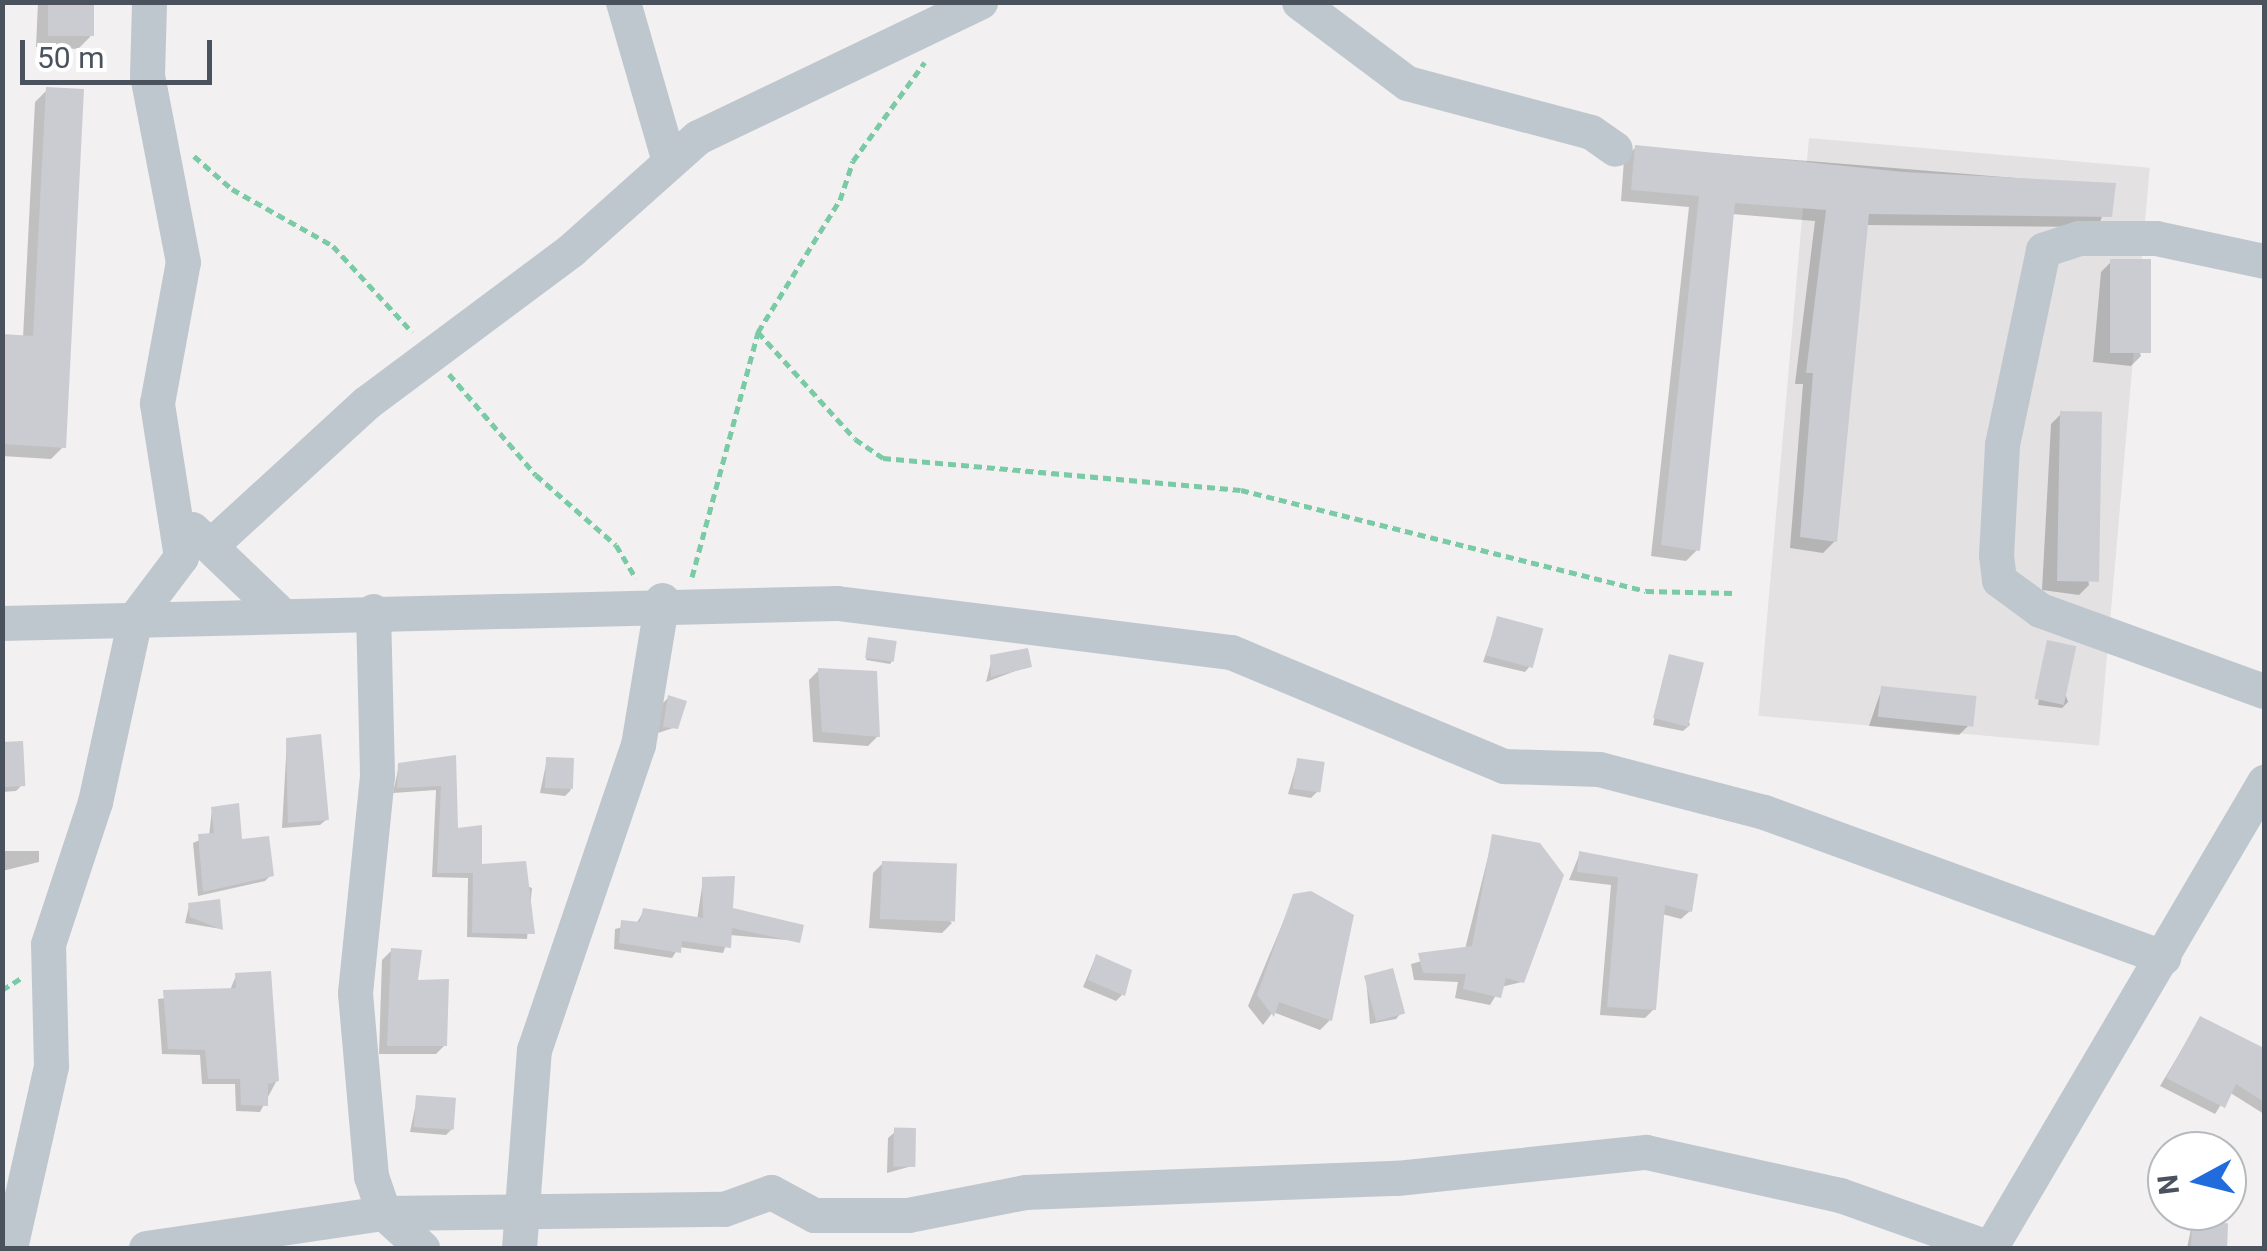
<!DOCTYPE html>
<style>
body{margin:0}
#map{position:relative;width:2267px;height:1251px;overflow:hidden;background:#f2f0f0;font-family:Roboto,sans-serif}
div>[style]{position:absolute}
.education>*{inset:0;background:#e3e1e2;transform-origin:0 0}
.shadow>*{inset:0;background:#0003}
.building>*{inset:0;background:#caccd2;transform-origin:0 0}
.path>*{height:5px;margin-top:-2.5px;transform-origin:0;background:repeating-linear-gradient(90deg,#7acaa5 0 8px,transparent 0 13px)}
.minor>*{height:35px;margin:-17.5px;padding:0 17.5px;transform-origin:17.5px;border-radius:17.5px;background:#bfc7ce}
span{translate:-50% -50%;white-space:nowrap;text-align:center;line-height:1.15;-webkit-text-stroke:8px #fff;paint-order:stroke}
.frame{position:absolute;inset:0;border:5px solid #49525d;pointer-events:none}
.north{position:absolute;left:2147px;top:1131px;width:100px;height:100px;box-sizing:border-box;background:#fff;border:2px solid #b6babe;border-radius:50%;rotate:263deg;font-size:28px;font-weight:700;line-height:40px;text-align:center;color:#49525d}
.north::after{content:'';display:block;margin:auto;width:35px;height:45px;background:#216cdc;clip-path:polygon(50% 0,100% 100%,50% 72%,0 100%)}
.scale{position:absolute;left:20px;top:40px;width:192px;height:45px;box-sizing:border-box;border:5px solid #49525d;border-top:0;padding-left:12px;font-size:30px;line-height:35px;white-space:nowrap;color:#49525d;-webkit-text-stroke:8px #fff;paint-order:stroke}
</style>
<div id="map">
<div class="education">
<i style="left:1809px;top:138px;width:342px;height:580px;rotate:5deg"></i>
</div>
<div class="shadow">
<i style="clip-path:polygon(38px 2px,91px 2px,90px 37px,78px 49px,36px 47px)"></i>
<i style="clip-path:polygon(47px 90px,63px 447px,51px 459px,2px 456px,2px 337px,23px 338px,35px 102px)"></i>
<i style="clip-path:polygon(1636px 147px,2114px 186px,2098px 227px,1866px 225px,1835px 541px,1823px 553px,1790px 548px,1803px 384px,1795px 384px,1815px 221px,1732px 214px,1697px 550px,1686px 561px,1651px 556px,1689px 207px,1621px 201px,1624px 159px)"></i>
<i style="clip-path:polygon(2111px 262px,2141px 356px,2131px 366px,2093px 362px,2101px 272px)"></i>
<i style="clip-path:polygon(2061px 414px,2089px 585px,2079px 595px,2042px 590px,2051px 424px)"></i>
<i style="clip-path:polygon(1498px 619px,1531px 665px,1525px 672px,1483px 662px)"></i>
<i style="clip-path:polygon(869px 640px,892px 661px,890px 664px,866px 660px)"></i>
<i style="clip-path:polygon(2048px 643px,2068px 702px,2062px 708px,2038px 705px)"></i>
<i style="clip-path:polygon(1669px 657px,1690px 725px,1683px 731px,1653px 725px)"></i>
<i style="clip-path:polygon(992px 658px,1029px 666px,986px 682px)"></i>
<i style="clip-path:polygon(819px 670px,878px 736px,868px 746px,813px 742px,809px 680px)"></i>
<i style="clip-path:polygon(1882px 688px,1969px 725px,1959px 735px,1869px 726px)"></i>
<i style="clip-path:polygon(668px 698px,676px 727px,658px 733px,662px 704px)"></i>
<i style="clip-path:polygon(287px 740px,327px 819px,320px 825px,282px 828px)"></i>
<i style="clip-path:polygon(2px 745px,22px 785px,16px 791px,2px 792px)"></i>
<i style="clip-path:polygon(454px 758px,456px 831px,480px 867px,532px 888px,527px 939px,467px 937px,468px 878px,432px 877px,436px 790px,393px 793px,399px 765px)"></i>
<i style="clip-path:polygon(547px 759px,571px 790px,565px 796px,540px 793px)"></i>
<i style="clip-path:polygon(1298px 760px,1318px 791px,1311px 798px,1288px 794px)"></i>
<i style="clip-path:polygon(212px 809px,271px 875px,265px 881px,198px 896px,193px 843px,209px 836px)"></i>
<i style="clip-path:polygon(1493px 837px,1522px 982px,1501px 987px,1490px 1005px,1455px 998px,1458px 982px,1414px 980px,1411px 964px,1465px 949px)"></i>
<i style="clip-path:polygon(2px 851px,39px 851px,39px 862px,2px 871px)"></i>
<i style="clip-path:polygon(1580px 853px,1690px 911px,1681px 919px,1662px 914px,1654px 1009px,1645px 1018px,1600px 1015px,1611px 885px,1569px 880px)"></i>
<i style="clip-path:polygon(883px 863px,952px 923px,942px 933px,869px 928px,873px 873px)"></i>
<i style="clip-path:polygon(703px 880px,731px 910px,798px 941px,730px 935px,723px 953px,679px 947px,672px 958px,614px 949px,615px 929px,636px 924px,644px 911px,697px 920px)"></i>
<i style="clip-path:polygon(1294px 896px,1330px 1020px,1320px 1030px,1273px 1012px,1263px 1025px,1248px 1006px)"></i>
<i style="clip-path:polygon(189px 906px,221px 929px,185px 923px)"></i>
<i style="clip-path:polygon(392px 950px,445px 1045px,436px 1054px,379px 1054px,382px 960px)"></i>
<i style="clip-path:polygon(1096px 956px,1122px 995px,1116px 1001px,1083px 987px)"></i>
<i style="clip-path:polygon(236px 976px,277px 1080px,260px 1112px,236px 1111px,235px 1084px,202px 1084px,200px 1055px,162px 1054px,158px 999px,230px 990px)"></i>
<i style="clip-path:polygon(1366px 978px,1402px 1012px,1396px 1019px,1370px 1024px)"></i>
<i style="clip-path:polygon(2200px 1019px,2264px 1051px,2264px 1114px,2229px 1092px,2215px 1114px,2160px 1086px)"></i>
<i style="clip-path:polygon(417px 1098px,453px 1128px,446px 1135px,410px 1132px)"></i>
<i style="clip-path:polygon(895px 1132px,912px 1166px,887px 1173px,888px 1138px)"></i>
<i style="clip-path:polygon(2192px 1224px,2226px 1248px,2187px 1248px)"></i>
</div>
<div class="building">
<i style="left:48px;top:2px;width:46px;height:34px"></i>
<i style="clip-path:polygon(46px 87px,84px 89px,66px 448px,2px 444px,2px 334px,33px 336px)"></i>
<i style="clip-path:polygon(1635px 145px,1904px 172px,2116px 183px,2112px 217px,1869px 214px,1837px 542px,1800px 537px,1813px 373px,1806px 373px,1826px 210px,1735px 203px,1700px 551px,1661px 545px,1699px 196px,1631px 190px)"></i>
<i style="left:2110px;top:259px;width:41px;height:94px"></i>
<i style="left:2060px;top:411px;width:42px;height:170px;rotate:1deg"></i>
<i style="left:1497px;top:616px;width:48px;height:41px;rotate:15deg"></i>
<i style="left:868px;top:637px;width:29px;height:21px;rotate:8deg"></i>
<i style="left:2047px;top:640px;width:30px;height:60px;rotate:12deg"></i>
<i style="clip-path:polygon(1028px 648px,1032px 667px,991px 677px,990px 655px)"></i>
<i style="left:1669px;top:654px;width:36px;height:66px;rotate:14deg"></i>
<i style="clip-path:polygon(818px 668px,877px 671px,880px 737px,822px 732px)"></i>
<i style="left:1881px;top:686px;width:96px;height:31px;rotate:6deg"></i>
<i style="clip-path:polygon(668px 695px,687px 701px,678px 729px,663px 727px)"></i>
<i style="clip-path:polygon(321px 734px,329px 820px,288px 823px,286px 738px)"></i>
<i style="left:23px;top:741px;width:45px;height:21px;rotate:87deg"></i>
<i style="clip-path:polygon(456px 755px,458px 828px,482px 825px,482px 864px,526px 861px,535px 934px,472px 933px,473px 873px,437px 873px,441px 786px,397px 788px,398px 763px)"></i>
<i style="left:546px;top:757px;width:28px;height:31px;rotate:2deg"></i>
<i style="left:1297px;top:758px;width:28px;height:31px;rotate:8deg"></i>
<i style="clip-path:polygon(239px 803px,242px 839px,269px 836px,274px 876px,203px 892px,198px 834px,214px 833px,211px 807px)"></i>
<i style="clip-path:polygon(1492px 834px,1540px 843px,1564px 875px,1524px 983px,1506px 978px,1501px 998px,1463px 989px,1466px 974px,1423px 973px,1418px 953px,1472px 946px)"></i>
<i style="clip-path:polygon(1579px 851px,1698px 874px,1692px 912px,1665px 905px,1656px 1010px,1607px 1007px,1618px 877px,1577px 872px)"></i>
<i style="left:882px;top:861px;width:75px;height:58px;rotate:2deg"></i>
<i style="clip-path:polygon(735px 876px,733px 908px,804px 925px,800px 943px,732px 928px,731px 948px,682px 941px,681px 953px,619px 943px,621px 920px,640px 922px,643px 908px,703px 918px,702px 877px)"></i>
<i style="clip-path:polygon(1311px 891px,1354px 915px,1332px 1021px,1279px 1002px,1274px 1017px,1257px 995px,1293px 894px)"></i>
<i style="clip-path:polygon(220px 899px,223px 930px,190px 917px,188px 903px)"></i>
<i style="clip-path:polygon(391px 948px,422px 950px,418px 980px,449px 979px,447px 1046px,387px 1046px)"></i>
<i style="clip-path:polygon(1096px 954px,1132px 970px,1125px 996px,1088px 980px)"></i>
<i style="left:1393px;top:968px;width:47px;height:30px;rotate:75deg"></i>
<i style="clip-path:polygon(271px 971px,279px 1081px,268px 1084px,268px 1106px,241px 1105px,240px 1079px,208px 1079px,205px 1050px,168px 1049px,163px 990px,236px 988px,235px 973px)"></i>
<i style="clip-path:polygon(2200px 1016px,2264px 1048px,2264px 1102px,2236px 1084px,2225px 1108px,2166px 1078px)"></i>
<i style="left:416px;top:1095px;width:40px;height:32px;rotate:4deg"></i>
<i style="left:916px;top:1128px;width:39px;height:22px;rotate:91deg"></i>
<i style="left:2192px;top:1222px;width:36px;height:26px;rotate:2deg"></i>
</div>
<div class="path">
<i style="left:194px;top:156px;width:50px;rotate:41deg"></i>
<i style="left:232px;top:189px;width:116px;rotate:29.4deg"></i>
<i style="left:333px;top:246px;width:117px;rotate:47.4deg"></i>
<i style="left:758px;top:332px;width:144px;rotate:47.8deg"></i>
<i style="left:855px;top:439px;width:34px;rotate:34deg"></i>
<i style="left:883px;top:458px;width:359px;rotate:5.1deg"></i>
<i style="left:1241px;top:490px;width:417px;rotate:14deg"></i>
<i style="left:1646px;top:591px;width:88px;rotate:1.3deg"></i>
<i style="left:449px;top:374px;width:133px;rotate:49.3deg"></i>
<i style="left:536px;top:475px;width:106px;rotate:41.2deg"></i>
<i style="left:616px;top:545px;width:39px;rotate:59deg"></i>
<i style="left:692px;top:577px;width:254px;rotate:-74.9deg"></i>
<i style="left:758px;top:332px;width:155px;rotate:-58.2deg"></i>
<i style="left:840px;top:200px;width:41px;rotate:-71.6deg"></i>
<i style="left:853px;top:161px;width:122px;rotate:-54deg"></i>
<i style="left:2px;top:990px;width:22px;rotate:-32deg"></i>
</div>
<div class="minor">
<i style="left:623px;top:2px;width:166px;rotate:73.9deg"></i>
<i style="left:1299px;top:2px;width:135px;rotate:36.9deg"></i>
<i style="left:1407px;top:83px;width:190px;rotate:14.9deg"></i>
<i style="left:1591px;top:132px;width:29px;rotate:35deg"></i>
<i style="left:2264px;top:261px;width:110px;rotate:-168deg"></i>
<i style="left:2156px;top:238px;width:77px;rotate:180deg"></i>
<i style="left:2079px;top:238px;width:38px;rotate:162deg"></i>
<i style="left:2043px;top:250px;width:199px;rotate:101.9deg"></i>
<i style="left:2002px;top:445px;width:110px;rotate:93.1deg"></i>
<i style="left:1996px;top:555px;width:25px;rotate:83deg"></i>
<i style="left:1999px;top:580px;width:51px;rotate:36.2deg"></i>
<i style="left:2040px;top:610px;width:238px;rotate:19.9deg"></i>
<i style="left:192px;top:529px;width:122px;rotate:43.7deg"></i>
<i style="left:210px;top:546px;width:212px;rotate:-42.5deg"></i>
<i style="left:366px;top:403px;width:256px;rotate:-36.7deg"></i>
<i style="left:571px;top:250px;width:170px;rotate:-41.7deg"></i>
<i style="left:698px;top:137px;width:313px;rotate:-25.6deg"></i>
<i style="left:373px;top:611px;width:165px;rotate:88.6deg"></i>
<i style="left:377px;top:776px;width:218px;rotate:95.8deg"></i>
<i style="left:355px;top:993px;width:184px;rotate:85deg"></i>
<i style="left:371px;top:1176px;width:39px;rotate:71deg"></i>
<i style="left:384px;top:1213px;width:52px;rotate:42.6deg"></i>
<i style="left:2px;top:623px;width:835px;rotate:-1.37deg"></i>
<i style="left:837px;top:603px;width:397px;rotate:7.1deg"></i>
<i style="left:1231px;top:652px;width:296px;rotate:22.7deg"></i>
<i style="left:1504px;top:766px;width:95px;rotate:1.8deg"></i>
<i style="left:1599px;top:769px;width:171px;rotate:14.6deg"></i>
<i style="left:1764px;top:812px;width:425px;rotate:20deg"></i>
<i style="left:10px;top:1248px;width:187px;rotate:-77.3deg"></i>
<i style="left:51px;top:1066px;width:122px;rotate:-91.4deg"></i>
<i style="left:48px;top:944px;width:150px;rotate:-71.7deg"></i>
<i style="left:95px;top:802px;width:188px;rotate:-77.7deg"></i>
<i style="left:135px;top:618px;width:76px;rotate:-53deg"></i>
<i style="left:181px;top:557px;width:156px;rotate:-98.9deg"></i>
<i style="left:157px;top:403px;width:143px;rotate:-79.6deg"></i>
<i style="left:183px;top:262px;width:190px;rotate:-100.9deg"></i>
<i style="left:147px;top:75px;width:73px;rotate:-88.4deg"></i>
<i style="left:146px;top:1248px;width:241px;rotate:-8.4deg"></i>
<i style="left:384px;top:1213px;width:340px;rotate:-0.7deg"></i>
<i style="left:724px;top:1209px;width:50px;rotate:-19.9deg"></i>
<i style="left:771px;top:1192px;width:49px;rotate:28.1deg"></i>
<i style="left:814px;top:1215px;width:94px"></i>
<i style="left:908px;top:1215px;width:119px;rotate:-11.1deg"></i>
<i style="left:1025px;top:1192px;width:372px;rotate:-2.2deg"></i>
<i style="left:1397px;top:1178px;width:250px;rotate:-6deg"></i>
<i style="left:1646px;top:1152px;width:199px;rotate:12.5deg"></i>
<i style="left:1840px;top:1195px;width:159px;rotate:19.5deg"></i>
<i style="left:519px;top:1248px;width:199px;rotate:-85.7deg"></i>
<i style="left:534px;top:1050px;width:322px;rotate:-71.2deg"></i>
<i style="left:638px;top:745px;width:147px;rotate:-80.6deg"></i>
<i style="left:1990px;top:1248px;width:541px;rotate:-59.55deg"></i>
</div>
<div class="frame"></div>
<div class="north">N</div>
<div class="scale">50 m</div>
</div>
